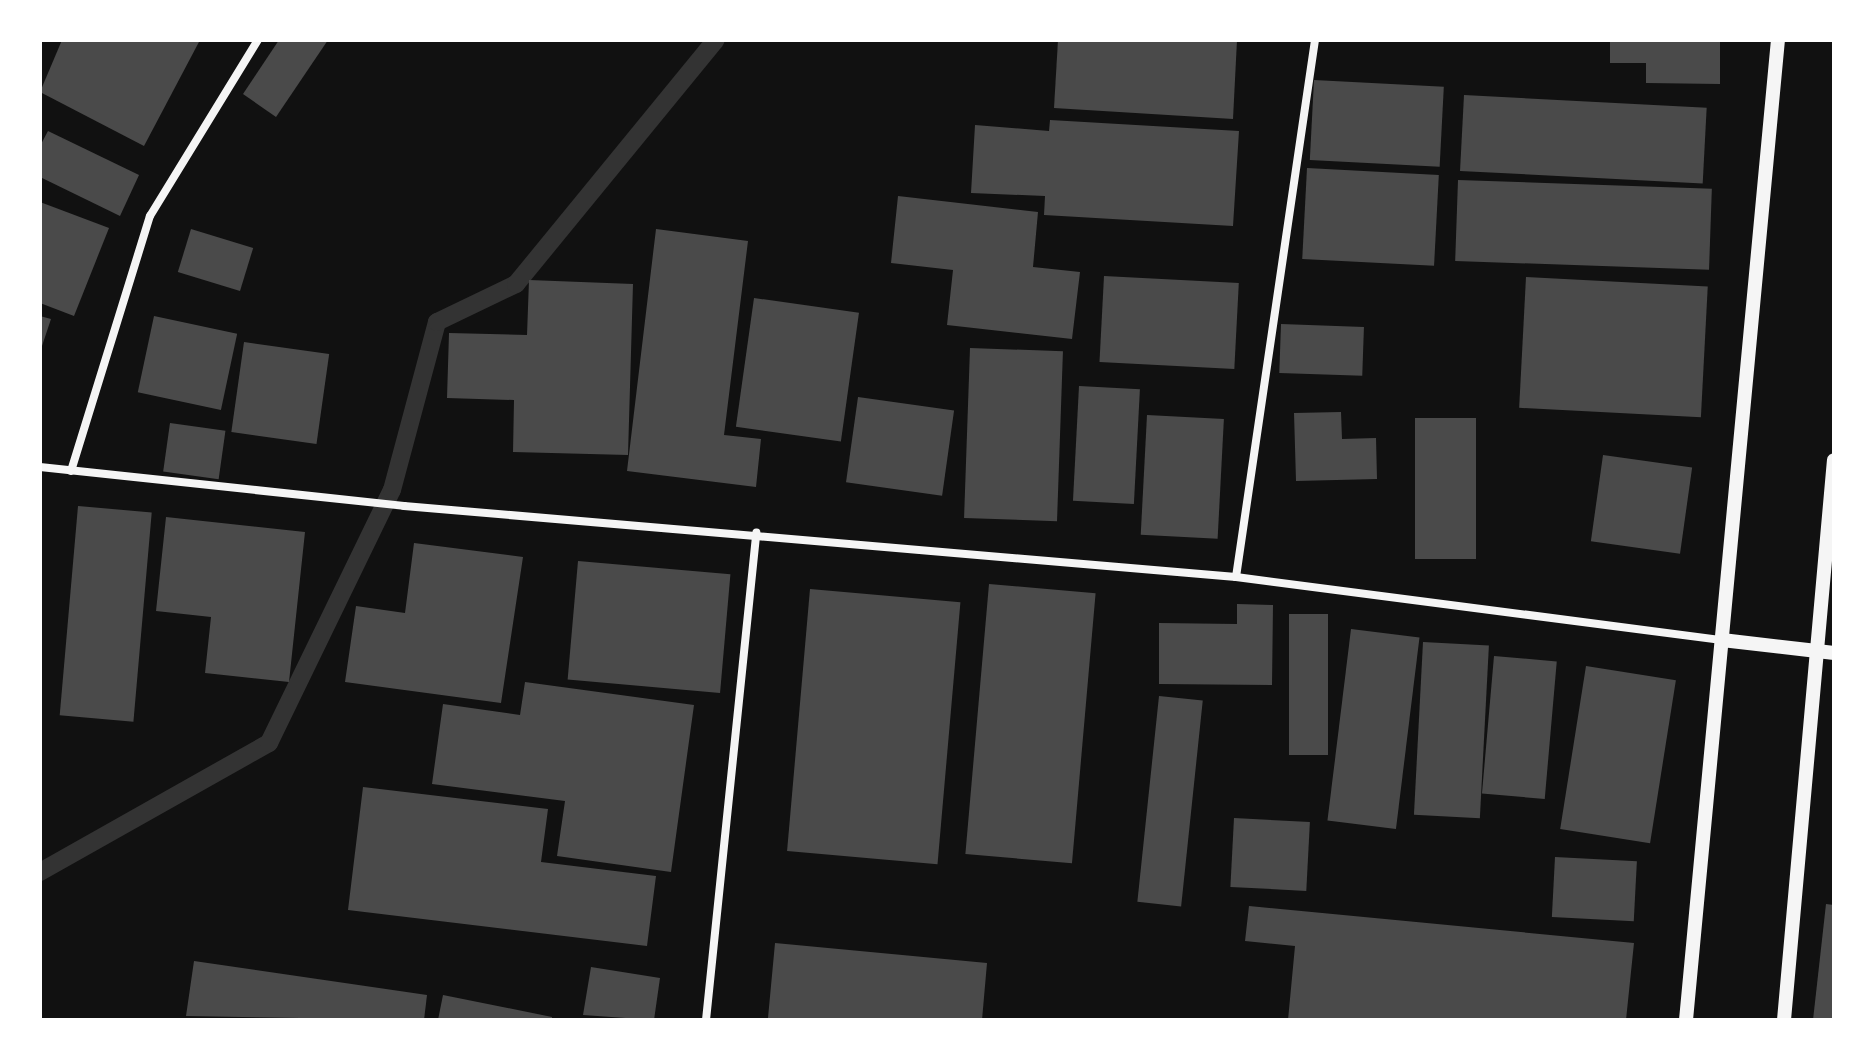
<!DOCTYPE html>
<style>
body{margin:0}
#map{position:relative;width:1874px;height:1060px;overflow:hidden;background:#111;font-family:Arial,sans-serif}
div>[style]{position:absolute}
.stream>*{height:18px;margin:-9px;padding:0 9px;transform-origin:9px;border-radius:9px;background:#333}
.building>*{inset:0;background:#4a4a4a;transform-origin:0 0}
.minor>*{height:8px;margin:-4px;padding:0 4px;transform-origin:4px;border-radius:4px;background:#f5f5f5}
.tertiary>*{height:14px;margin:-7px;padding:0 7px;transform-origin:7px;border-radius:7px;background:#f5f5f5}
span{translate:-50% -50%;white-space:nowrap;text-align:center;line-height:1.15;-webkit-text-stroke:8px #fff;paint-order:stroke}
.frame{position:absolute;inset:0;border:42px solid #fff;pointer-events:none}
</style>
<div id="map">
<div class="stream">
<i style="left:40px;top:872px;width:263px;rotate:-29.4deg"></i>
<i style="left:269px;top:743px;width:281px;rotate:-64.1deg"></i>
<i style="left:392px;top:490px;width:174px;rotate:-75deg"></i>
<i style="left:437px;top:322px;width:88px;rotate:-25.7deg"></i>
<i style="left:516px;top:284px;width:315px;rotate:-50.7deg"></i>
</div>
<div class="building">
<i style="clip-path:polygon(62px 40px,200px 40px,144px 146px,40px 92px)"></i>
<i style="clip-path:polygon(279px 40px,328px 40px,276px 117px,243px 94px)"></i>
<i style="clip-path:polygon(1058px 40px,1237px 40px,1233px 119px,1054px 108px)"></i>
<i style="clip-path:polygon(1610px 40px,1720px 40px,1720px 84px,1646px 83px,1646px 63px,1610px 63px)"></i>
<i style="left:1314px;top:80px;width:130px;height:80px;rotate:3deg"></i>
<i style="left:1464px;top:95px;width:243px;height:76px;rotate:3deg"></i>
<i style="clip-path:polygon(1050px 120px,1239px 131px,1233px 226px,1044px 215px,1045px 196px,971px 193px,975px 125px,1049px 131px)"></i>
<i style="clip-path:polygon(48px 131px,139px 175px,120px 216px,40px 177px,40px 146px)"></i>
<i style="left:1307px;top:168px;width:132px;height:91px;rotate:3deg"></i>
<i style="left:1458px;top:180px;width:254px;height:81px;rotate:2deg"></i>
<i style="clip-path:polygon(898px 196px,1038px 212px,1033px 267px,1080px 272px,1072px 339px,947px 325px,953px 270px,891px 263px)"></i>
<i style="clip-path:polygon(40px 202px,109px 228px,74px 316px,40px 303px)"></i>
<i style="left:191px;top:229px;width:65px;height:45px;rotate:17deg"></i>
<i style="clip-path:polygon(656px 229px,748px 241px,724px 435px,761px 439px,756px 487px,627px 471px)"></i>
<i style="left:1104px;top:276px;width:135px;height:86px;rotate:3deg"></i>
<i style="left:1526px;top:277px;width:182px;height:131px;rotate:3deg"></i>
<i style="clip-path:polygon(529px 280px,633px 284px,628px 455px,513px 452px,514px 400px,447px 398px,449px 333px,527px 335px)"></i>
<i style="left:754px;top:298px;width:106px;height:130px;rotate:8deg"></i>
<i style="clip-path:polygon(40px 316px,51px 319px,41px 349px,40px 349px)"></i>
<i style="left:154px;top:316px;width:85px;height:78px;rotate:12deg"></i>
<i style="left:1281px;top:324px;width:83px;height:49px;rotate:2deg"></i>
<i style="left:244px;top:342px;width:86px;height:91px;rotate:8deg"></i>
<i style="left:970px;top:348px;width:93px;height:170px;rotate:2deg"></i>
<i style="left:1079px;top:386px;width:61px;height:115px;rotate:3deg"></i>
<i style="left:858px;top:397px;width:97px;height:86px;rotate:8deg"></i>
<i style="clip-path:polygon(1341px 412px,1342px 439px,1376px 438px,1377px 479px,1296px 481px,1294px 413px)"></i>
<i style="left:1147px;top:415px;width:77px;height:120px;rotate:3deg"></i>
<i style="left:1415px;top:418px;width:61px;height:141px"></i>
<i style="left:170px;top:423px;width:56px;height:49px;rotate:8deg"></i>
<i style="left:1603px;top:455px;width:90px;height:87px;rotate:8deg"></i>
<i style="left:78px;top:506px;width:74px;height:210px;rotate:5deg"></i>
<i style="clip-path:polygon(166px 517px,305px 532px,289px 682px,205px 673px,211px 617px,156px 611px)"></i>
<i style="clip-path:polygon(414px 543px,523px 557px,501px 703px,345px 682px,356px 606px,405px 613px)"></i>
<i style="left:578px;top:561px;width:153px;height:119px;rotate:5deg"></i>
<i style="left:989px;top:584px;width:107px;height:271px;rotate:5deg"></i>
<i style="left:810px;top:589px;width:151px;height:263px;rotate:5deg"></i>
<i style="clip-path:polygon(1237px 604px,1273px 605px,1272px 685px,1159px 684px,1159px 623px,1237px 624px)"></i>
<i style="left:1289px;top:614px;width:39px;height:141px"></i>
<i style="left:1351px;top:629px;width:69px;height:193px;rotate:7deg"></i>
<i style="left:1423px;top:642px;width:66px;height:173px;rotate:3deg"></i>
<i style="left:1494px;top:656px;width:63px;height:138px;rotate:5deg"></i>
<i style="left:1586px;top:666px;width:91px;height:165px;rotate:9deg"></i>
<i style="clip-path:polygon(525px 682px,694px 705px,671px 872px,557px 856px,565px 801px,432px 784px,443px 704px,520px 715px)"></i>
<i style="left:1159px;top:696px;width:44px;height:207px;rotate:6deg"></i>
<i style="clip-path:polygon(363px 787px,548px 809px,541px 862px,656px 876px,647px 946px,348px 910px)"></i>
<i style="left:1234px;top:818px;width:76px;height:69px;rotate:3deg"></i>
<i style="left:1555px;top:857px;width:82px;height:60px;rotate:3deg"></i>
<i style="clip-path:polygon(1826px 904px,1834px 905px,1834px 1020px,1813px 1020px)"></i>
<i style="clip-path:polygon(1249px 906px,1634px 943px,1626px 1020px,1288px 1020px,1295px 946px,1245px 941px)"></i>
<i style="clip-path:polygon(775px 943px,987px 963px,982px 1020px,768px 1018px)"></i>
<i style="clip-path:polygon(194px 961px,427px 995px,424px 1020px,186px 1016px)"></i>
<i style="clip-path:polygon(591px 967px,660px 978px,654px 1020px,583px 1015px)"></i>
<i style="clip-path:polygon(443px 995px,552px 1017px,552px 1020px,438px 1020px)"></i>
</div>
<div class="minor">
<i style="left:40px;top:467px;width:366px;rotate:6.1deg"></i>
<i style="left:404px;top:506px;width:835px;rotate:4.88deg"></i>
<i style="left:1236px;top:577px;width:490px;rotate:7.4deg"></i>
<i style="left:71px;top:471px;width:267px;rotate:-72.8deg"></i>
<i style="left:150px;top:216px;width:206px;rotate:-58.5deg"></i>
<i style="left:1236px;top:577px;width:543px;rotate:-81.63deg"></i>
<i style="left:706px;top:1020px;width:490px;rotate:-84.1deg"></i>
</div>
<div class="tertiary">
<i style="left:1722px;top:640px;width:113px;rotate:6.6deg"></i>
<i style="left:1686px;top:1020px;width:984px;rotate:-84.64deg"></i>
<i style="left:1784px;top:1020px;width:562px;rotate:-84.9deg"></i>
</div>
<div class="frame"></div>
</div>
